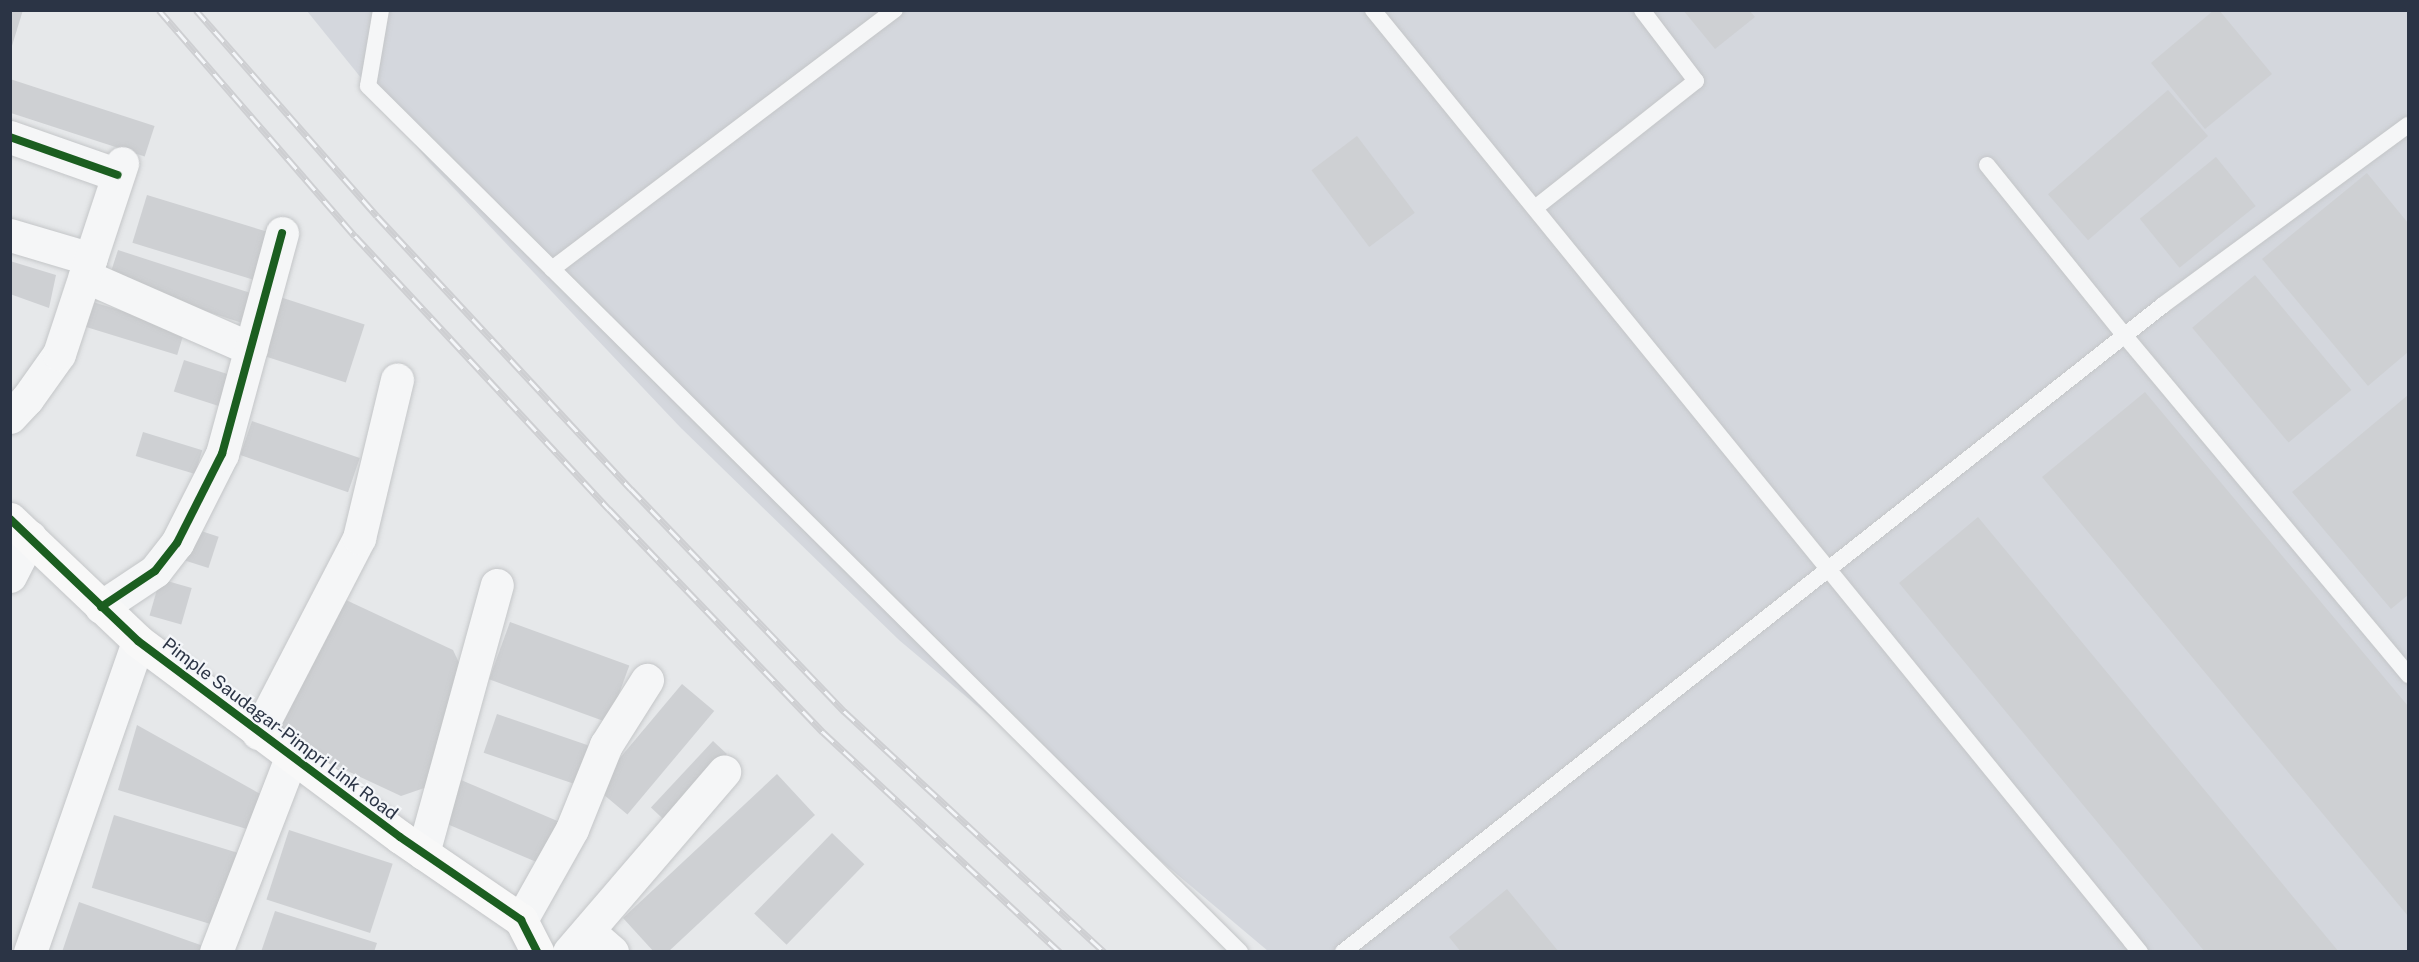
<!DOCTYPE html>
<style>
body{margin:0}
#map{position:relative;width:2419px;height:962px;overflow:hidden;background:#e6e8ea;font-family:"Public Sans",sans-serif}
div>[style]{position:absolute}
.built>*{inset:0;background:#d4d7dd}
.building>*{inset:0;background:#ced0d3;transform-origin:0 0}
.roads{filter:drop-shadow(0 0 2px #c4c6c8) drop-shadow(0 0 2px #c4c6c8)}
.lane>*{height:16px;margin:-8px;padding:0 8px;transform-origin:8px;border-radius:8px;background:#f5f6f7}
.street>*{height:33px;margin:-16.5px;padding:0 16.5px;transform-origin:16.5px;border-radius:16.5px;background:#f5f6f7}
.secondary>*{height:33px;margin:-16.5px;padding:0 16.5px;transform-origin:16.5px;border-radius:16.5px;background:#f8f8f8}
.rail>*{height:7px;margin-top:-3.5px;transform-origin:0;background:repeating-linear-gradient(90deg,#f4f6f9 0 14px,#cecfd2 0 28px);box-sizing:border-box;border-block:2px solid #cecfd2}
.cycleway>*{height:8px;margin:-4px;padding:0 4px;transform-origin:4px;border-radius:4px;background:#1b5e20}
span{translate:-50% -50%;white-space:nowrap;text-align:center;line-height:1.15;-webkit-text-stroke:4.5px #f4f6f9;paint-order:stroke}
.street-label{font-size:18px;color:#2b3445}
.frame{position:absolute;inset:0;border:12px solid #2b3445;pointer-events:none}
</style>
<div id="map">
<div class="built">
<i style="clip-path:polygon(307px 11px,2408px 11px,2408px 951px,1268px 951px,899px 640px,680px 427px,429px 162px)"></i>
</div>
<div class="building">
<i style="clip-path:polygon(10px 10px,23px 10px,11px 49px,10px 48px)"></i>
<i style="clip-path:polygon(1683px 10px,1749px 10px,1755px 17px,1715px 49px)"></i>
<i style="clip-path:polygon(2214px 10px,2219px 10px,2272px 74px,2205px 129px,2151px 63px)"></i>
<i style="left:10px;top:79px;width:152px;height:32px;rotate:18deg"></i>
<i style="left:2168px;top:90px;width:61px;height:159px;rotate:49deg"></i>
<i style="left:1357px;top:136px;width:96px;height:57px;rotate:53deg"></i>
<i style="left:2216px;top:157px;width:63px;height:98px;rotate:51deg"></i>
<i style="clip-path:polygon(2367px 173px,2408px 223px,2408px 352px,2368px 386px,2262px 259px)"></i>
<i style="left:147px;top:195px;width:135px;height:50px;rotate:17deg"></i>
<i style="left:118px;top:250px;width:147px;height:31px;rotate:18deg"></i>
<i style="clip-path:polygon(10px 261px,56px 275px,49px 308px,10px 294px)"></i>
<i style="left:2255px;top:275px;width:150px;height:82px;rotate:50deg"></i>
<i style="left:280px;top:297px;width:89px;height:61px;rotate:18deg"></i>
<i style="left:93px;top:302px;width:96px;height:26px;rotate:17deg"></i>
<i style="left:184px;top:360px;width:52px;height:33px;rotate:18deg"></i>
<i style="clip-path:polygon(2145px 392px,2408px 706px,2408px 916px,2042px 477px)"></i>
<i style="clip-path:polygon(2408px 395px,2408px 595px,2391px 609px,2292px 492px)"></i>
<i style="left:252px;top:421px;width:114px;height:36px;rotate:19deg"></i>
<i style="left:143px;top:432px;width:62px;height:25px;rotate:17deg"></i>
<i style="clip-path:polygon(1978px 517px,2339px 952px,2205px 952px,1899px 583px)"></i>
<i style="left:192px;top:528px;width:28px;height:33px;rotate:18deg"></i>
<i style="left:160px;top:579px;width:33px;height:38px;rotate:16deg"></i>
<i style="clip-path:polygon(331px 593px,453px 650px,462px 669px,433px 785px,401px 796px,266px 733px)"></i>
<i style="left:510px;top:622px;width:127px;height:61px;rotate:20deg"></i>
<i style="left:682px;top:684px;width:42px;height:135px;rotate:40deg"></i>
<i style="left:497px;top:714px;width:103px;height:41px;rotate:19deg"></i>
<i style="clip-path:polygon(137px 725px,264px 796px,250px 830px,118px 790px)"></i>
<i style="left:713px;top:741px;width:19px;height:91px;rotate:43deg"></i>
<i style="clip-path:polygon(777px 774px,815px 815px,668px 952px,654px 952px,623px 918px)"></i>
<i style="left:461px;top:780px;width:108px;height:46px;rotate:23deg"></i>
<i style="left:114px;top:815px;width:130px;height:76px;rotate:17deg"></i>
<i style="left:289px;top:830px;width:109px;height:73px;rotate:18deg"></i>
<i style="left:832px;top:833px;width:45px;height:112px;rotate:44deg"></i>
<i style="clip-path:polygon(1507px 889px,1559px 952px,1461px 952px,1449px 937px)"></i>
<i style="clip-path:polygon(79px 902px,209px 948px,208px 952px,62px 952px)"></i>
<i style="clip-path:polygon(275px 911px,377px 943px,374px 952px,261px 952px)"></i>
</div>
<div class="roads">
<div class="lane">
<i style="left:381px;top:10px;width:77px;rotate:99.7deg"></i>
<i style="left:368px;top:86px;width:1229px;rotate:44.8deg"></i>
<i style="left:1373px;top:10px;width:1215px;rotate:50.85deg"></i>
<i style="left:1987px;top:165px;width:220px;rotate:51.1deg"></i>
<i style="left:2125px;top:336px;width:442px;rotate:50.1deg"></i>
<i style="left:1535px;top:208px;width:205px;rotate:-38.3deg"></i>
<i style="left:1696px;top:81px;width:89px;rotate:-127.3deg"></i>
<i style="left:552px;top:269px;width:430px;rotate:-37.1deg"></i>
<i style="left:1343px;top:952px;width:1045px;rotate:-38.27deg"></i>
<i style="left:2163px;top:305px;width:304px;rotate:-36.3deg"></i>
</div>
<div class="street">
<i style="left:10px;top:137px;width:114px;rotate:19.4deg"></i>
<i style="left:10px;top:235px;width:84px;rotate:16.5deg"></i>
<i style="left:85px;top:276px;width:181px;rotate:23.7deg"></i>
<i style="left:10px;top:417px;width:25px;rotate:-47deg"></i>
<i style="left:27px;top:399px;width:55px;rotate:-54.6deg"></i>
<i style="left:59px;top:354px;width:201px;rotate:-71.7deg"></i>
<i style="left:10px;top:576px;width:44px;rotate:-62.9deg"></i>
<i style="left:101px;top:607px;width:65px;rotate:-33.7deg"></i>
<i style="left:155px;top:571px;width:36px;rotate:-52deg"></i>
<i style="left:177px;top:543px;width:100px;rotate:-63.2deg"></i>
<i style="left:222px;top:454px;width:229px;rotate:-74.8deg"></i>
<i style="left:258px;top:733px;width:220px;rotate:-62.6deg"></i>
<i style="left:359px;top:538px;width:163px;rotate:-76.5deg"></i>
<i style="left:423px;top:853px;width:278px;rotate:-74.6deg"></i>
<i style="left:521px;top:920px;width:104px;rotate:-60.7deg"></i>
<i style="left:572px;top:829px;width:91px;rotate:-68deg"></i>
<i style="left:606px;top:745px;width:77px;rotate:-57.8deg"></i>
<i style="left:588px;top:931px;width:32px;rotate:41deg"></i>
<i style="left:30px;top:952px;width:329px;rotate:-70.8deg"></i>
<i style="left:216px;top:952px;width:208px;rotate:-68.9deg"></i>
<i style="left:569px;top:952px;width:238px;rotate:-49.3deg"></i>
</div>
<div class="secondary">
<i style="left:10px;top:519px;width:177px;rotate:43.6deg"></i>
<i style="left:138px;top:641px;width:327px;rotate:36.8deg"></i>
<i style="left:400px;top:837px;width:147px;rotate:34.4deg"></i>
<i style="left:521px;top:920px;width:36px;rotate:63deg"></i>
</div>
</div>
<div class="rail">
<i style="left:159px;top:10px;width:299px;rotate:49.1deg"></i>
<i style="left:355px;top:236px;width:373px;rotate:47.1deg"></i>
<i style="left:609px;top:509px;width:309px;rotate:46.2deg"></i>
<i style="left:823px;top:732px;width:323px;rotate:42.9deg"></i>
<i style="left:196px;top:10px;width:274px;rotate:48.7deg"></i>
<i style="left:377px;top:216px;width:373px;rotate:47.1deg"></i>
<i style="left:631px;top:489px;width:308px;rotate:46.2deg"></i>
<i style="left:844px;top:711px;width:355px;rotate:42.8deg"></i>
</div>
<div class="cycleway">
<i style="left:10px;top:137px;width:114px;rotate:19.4deg"></i>
<i style="left:10px;top:519px;width:177px;rotate:43.6deg"></i>
<i style="left:138px;top:641px;width:327px;rotate:36.8deg"></i>
<i style="left:400px;top:837px;width:147px;rotate:34.4deg"></i>
<i style="left:521px;top:920px;width:36px;rotate:63deg"></i>
<i style="left:101px;top:607px;width:65px;rotate:-33.7deg"></i>
<i style="left:155px;top:571px;width:36px;rotate:-52deg"></i>
<i style="left:177px;top:543px;width:100px;rotate:-63.2deg"></i>
<i style="left:222px;top:454px;width:229px;rotate:-74.8deg"></i>
</div>
<div class="street-label">
<span style="left:280px;top:729px;rotate:37deg">Pimple Saudagar-Pimpri Link Road</span>
</div>
<div class="frame"></div>
</div>
